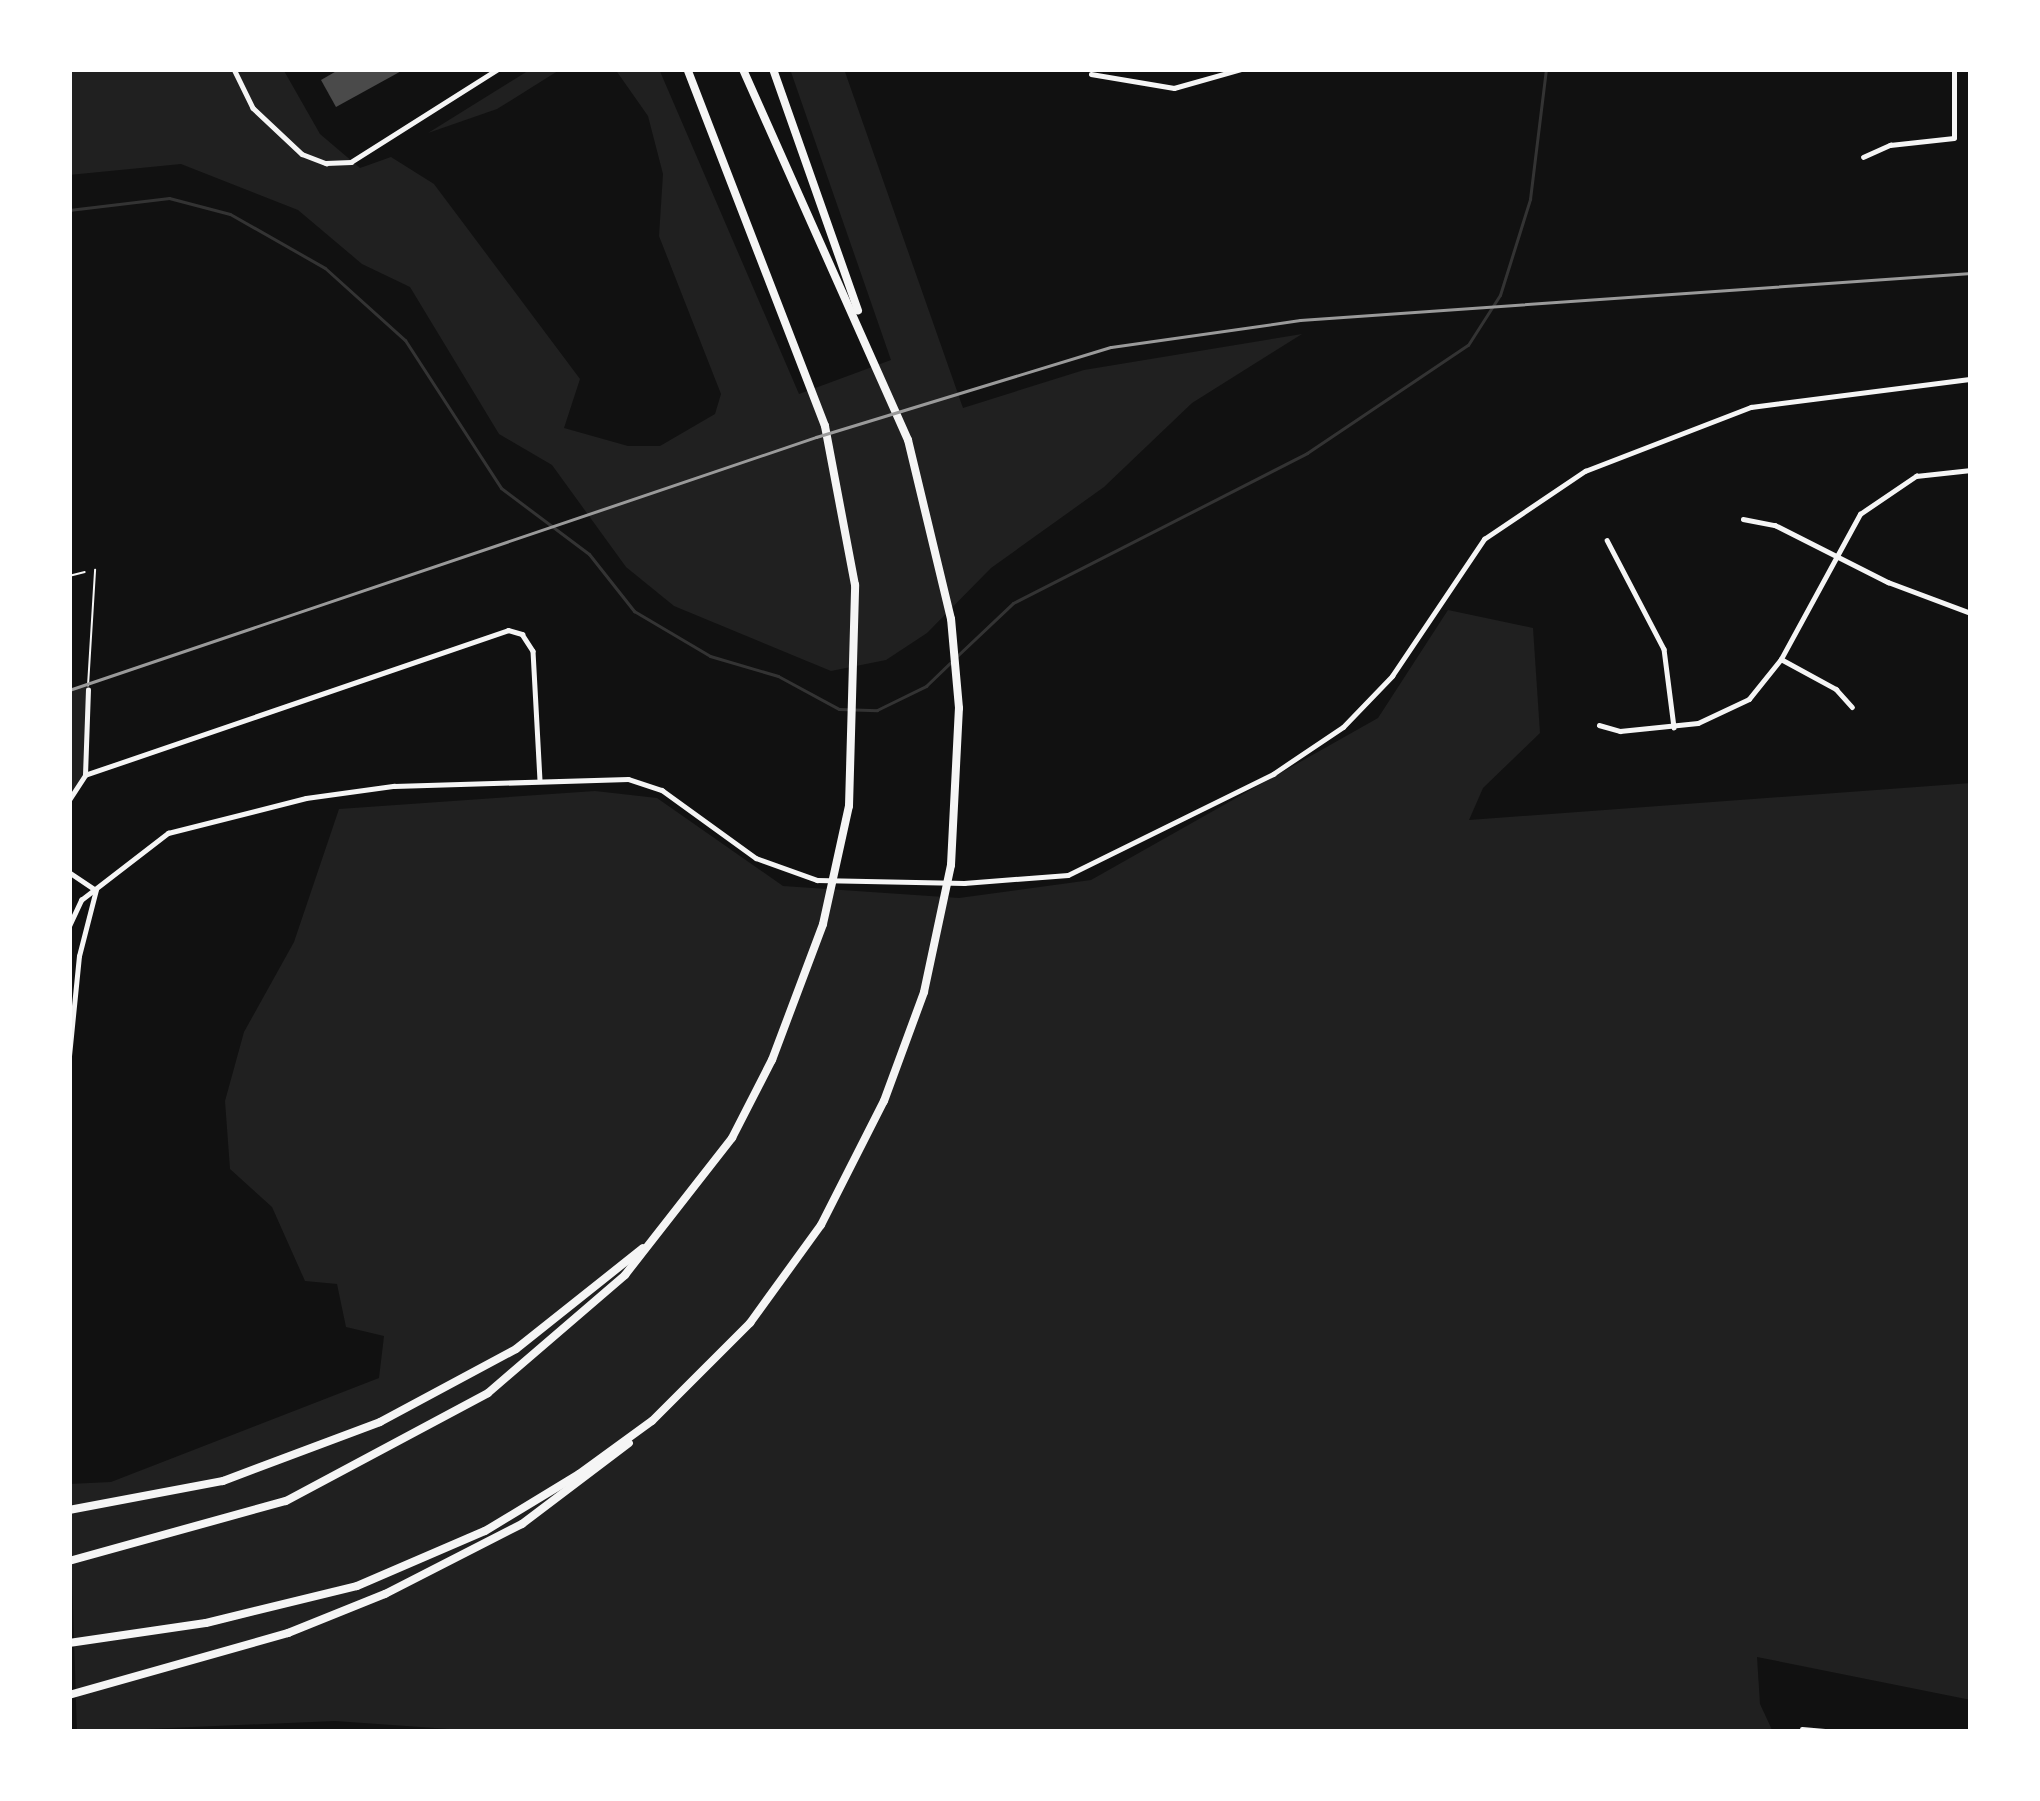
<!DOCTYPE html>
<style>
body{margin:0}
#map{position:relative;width:2040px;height:1801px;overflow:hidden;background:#111;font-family:Karla,sans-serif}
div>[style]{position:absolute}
.green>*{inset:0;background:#202020}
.stream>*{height:3px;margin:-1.5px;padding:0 1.5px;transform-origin:1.5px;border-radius:1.5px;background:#333}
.building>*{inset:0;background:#4a4a4a}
.path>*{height:1.5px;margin:-0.75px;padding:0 0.75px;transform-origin:0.75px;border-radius:0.75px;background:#f5f5f5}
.service>*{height:1.5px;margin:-0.75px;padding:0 0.75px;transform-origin:0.75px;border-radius:0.75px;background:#f5f5f5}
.minor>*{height:4.5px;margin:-2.25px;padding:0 2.25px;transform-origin:2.25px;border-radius:2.25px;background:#f5f5f5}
.tertiary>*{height:4.5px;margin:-2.25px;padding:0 2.25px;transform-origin:2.25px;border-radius:2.25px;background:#f5f5f5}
.motorway>*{height:8px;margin:-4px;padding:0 4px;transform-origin:4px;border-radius:4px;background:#f5f5f5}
.rail>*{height:3px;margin:-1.5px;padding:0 1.5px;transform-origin:1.5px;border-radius:1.5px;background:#9a9a9a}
span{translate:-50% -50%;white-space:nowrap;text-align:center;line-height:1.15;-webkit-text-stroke:9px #fff;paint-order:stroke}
.frame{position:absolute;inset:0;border:72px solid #fff;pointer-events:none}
</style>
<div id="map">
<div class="green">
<i style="clip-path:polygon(69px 69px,283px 69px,320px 134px,360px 168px,391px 157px,434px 184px,580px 379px,564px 428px,628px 446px,660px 446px,715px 414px,721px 394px,659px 236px,663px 174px,648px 116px,615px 69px,659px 69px,799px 394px,891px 360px,790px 69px,844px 69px,963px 408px,1084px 370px,1302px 334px,1192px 403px,1104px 487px,991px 568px,927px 633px,886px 660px,831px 671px,674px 606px,626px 567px,552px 465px,499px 434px,410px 287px,362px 264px,298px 210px,181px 164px,69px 175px)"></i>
<i style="clip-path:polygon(531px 69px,561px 69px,497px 109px,428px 133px)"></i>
<i style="clip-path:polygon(1448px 610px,1533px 628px,1540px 733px,1483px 788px,1469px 820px,1971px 783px,1971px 1700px,1757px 1657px,1760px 1704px,1773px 1732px,492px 1732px,335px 1721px,77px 1732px,69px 1484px,111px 1482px,379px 1378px,384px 1336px,346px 1327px,337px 1284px,305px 1281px,272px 1207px,230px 1169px,225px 1101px,244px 1032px,294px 942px,339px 809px,595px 791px,657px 798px,783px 886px,959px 898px,1091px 880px,1378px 718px)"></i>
<i style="clip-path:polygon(88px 683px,85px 775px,69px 800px,69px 690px)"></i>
</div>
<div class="stream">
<i style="left:69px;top:210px;width:101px;rotate:-6.8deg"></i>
<i style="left:169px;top:198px;width:63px;rotate:14.7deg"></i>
<i style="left:230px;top:214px;width:109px;rotate:29.6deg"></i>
<i style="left:325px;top:268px;width:108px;rotate:42deg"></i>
<i style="left:405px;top:340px;width:176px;rotate:57deg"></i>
<i style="left:501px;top:488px;width:110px;rotate:36.9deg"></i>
<i style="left:589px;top:554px;width:73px;rotate:51.7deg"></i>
<i style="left:634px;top:611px;width:88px;rotate:30.6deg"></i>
<i style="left:710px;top:656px;width:71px;rotate:16.4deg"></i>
<i style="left:778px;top:676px;width:69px;rotate:28.4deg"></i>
<i style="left:839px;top:709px;width:38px;rotate:2deg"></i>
<i style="left:877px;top:710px;width:55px;rotate:-26.1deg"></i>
<i style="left:926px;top:686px;width:33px;rotate:-44deg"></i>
<i style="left:957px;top:656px;width:77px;rotate:-43.4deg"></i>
<i style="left:1013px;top:603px;width:330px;rotate:-27deg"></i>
<i style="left:1307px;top:453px;width:194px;rotate:-33.9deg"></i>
<i style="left:1468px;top:345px;width:59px;rotate:-57.4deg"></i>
<i style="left:1500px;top:295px;width:101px;rotate:-72.6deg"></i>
<i style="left:1530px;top:199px;width:131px;rotate:-83deg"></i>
</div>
<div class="building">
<i style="clip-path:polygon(340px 69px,405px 69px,336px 107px,321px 80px)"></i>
</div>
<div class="path">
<i style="left:69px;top:576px;width:16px;rotate:-14deg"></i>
</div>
<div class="service">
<i style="left:88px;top:686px;width:116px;rotate:-86.5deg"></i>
</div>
<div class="minor">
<i style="left:234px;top:69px;width:43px;rotate:64deg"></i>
<i style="left:253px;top:108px;width:67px;rotate:43.2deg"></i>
<i style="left:302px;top:154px;width:26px;rotate:21deg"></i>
<i style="left:326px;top:163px;width:25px;rotate:-2deg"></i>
<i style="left:351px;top:162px;width:174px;rotate:-32.3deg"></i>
<i style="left:1091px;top:74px;width:84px;rotate:9.6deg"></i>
<i style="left:1174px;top:88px;width:70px;rotate:-15.8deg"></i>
<i style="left:1863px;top:157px;width:30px;rotate:-24deg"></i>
<i style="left:1890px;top:145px;width:64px;rotate:-6.2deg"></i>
<i style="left:1954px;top:138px;width:69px;rotate:-90deg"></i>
<i style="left:1743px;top:519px;width:33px;rotate:11deg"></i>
<i style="left:1775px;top:525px;width:127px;rotate:26.8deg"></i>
<i style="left:1888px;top:582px;width:89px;rotate:20.5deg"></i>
<i style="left:1607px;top:540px;width:123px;rotate:62.4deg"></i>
<i style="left:1664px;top:649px;width:79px;rotate:82.7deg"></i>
<i style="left:1781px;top:659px;width:63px;rotate:28.6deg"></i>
<i style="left:1836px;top:689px;width:24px;rotate:48deg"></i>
<i style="left:1599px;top:725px;width:22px;rotate:16deg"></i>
<i style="left:1620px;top:731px;width:78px;rotate:-5.9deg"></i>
<i style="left:1698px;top:723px;width:56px;rotate:-25.2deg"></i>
<i style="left:1749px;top:699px;width:51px;rotate:-51.3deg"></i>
<i style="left:1781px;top:659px;width:165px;rotate:-61.4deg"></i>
<i style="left:1860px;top:514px;width:68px;rotate:-34.2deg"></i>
<i style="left:1916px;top:476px;width:55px;rotate:-6.2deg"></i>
<i style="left:85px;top:775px;width:447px;rotate:-18.9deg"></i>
<i style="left:508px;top:630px;width:15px;rotate:16deg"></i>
<i style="left:522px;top:634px;width:20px;rotate:57deg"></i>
<i style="left:533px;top:651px;width:128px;rotate:86.9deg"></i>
<i style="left:69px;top:800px;width:30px;rotate:-57deg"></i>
<i style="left:85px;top:775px;width:85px;rotate:-88deg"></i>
<i style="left:69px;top:872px;width:32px;rotate:34deg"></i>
<i style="left:1802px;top:1729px;width:37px;rotate:5deg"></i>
</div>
<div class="tertiary">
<i style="left:69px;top:926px;width:29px;rotate:-65deg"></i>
<i style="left:81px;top:900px;width:110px;rotate:-37.6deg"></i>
<i style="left:168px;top:833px;width:142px;rotate:-14.2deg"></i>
<i style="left:306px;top:798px;width:89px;rotate:-7.8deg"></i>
<i style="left:394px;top:786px;width:234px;rotate:-1.7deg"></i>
<i style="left:628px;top:779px;width:36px;rotate:18deg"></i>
<i style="left:662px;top:790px;width:116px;rotate:35.9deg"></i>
<i style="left:756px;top:858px;width:65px;rotate:19.8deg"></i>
<i style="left:817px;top:880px;width:147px;rotate:1.2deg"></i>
<i style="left:964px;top:883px;width:104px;rotate:-4.4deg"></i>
<i style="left:1068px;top:875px;width:229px;rotate:-26.2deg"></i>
<i style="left:1273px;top:774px;width:84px;rotate:-33.9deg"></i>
<i style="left:1343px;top:727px;width:71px;rotate:-46.1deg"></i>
<i style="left:1392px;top:676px;width:165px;rotate:-56.1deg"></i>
<i style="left:1484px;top:539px;width:122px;rotate:-34deg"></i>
<i style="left:1585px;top:471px;width:178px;rotate:-21.1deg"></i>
<i style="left:1751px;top:407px;width:222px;rotate:-7.3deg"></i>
<i style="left:69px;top:1056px;width:100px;rotate:-84.3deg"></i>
<i style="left:79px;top:956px;width:68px;rotate:-75.6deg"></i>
</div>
<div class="motorway">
<i style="left:773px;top:69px;width:256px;rotate:70.6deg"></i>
<i style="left:69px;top:1510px;width:157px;rotate:-10.7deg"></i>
<i style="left:223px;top:1481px;width:168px;rotate:-20.6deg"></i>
<i style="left:380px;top:1422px;width:154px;rotate:-28.2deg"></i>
<i style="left:516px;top:1349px;width:162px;rotate:-38.5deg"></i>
<i style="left:69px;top:1561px;width:225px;rotate:-15.5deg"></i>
<i style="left:286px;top:1501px;width:229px;rotate:-28.1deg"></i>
<i style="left:488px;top:1393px;width:181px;rotate:-40.7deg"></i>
<i style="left:625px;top:1275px;width:174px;rotate:-52deg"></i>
<i style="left:732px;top:1138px;width:88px;rotate:-62.9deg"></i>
<i style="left:772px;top:1060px;width:145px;rotate:-69.4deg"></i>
<i style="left:823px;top:924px;width:121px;rotate:-77.6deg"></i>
<i style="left:849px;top:806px;width:221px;rotate:-88.4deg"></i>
<i style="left:855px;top:585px;width:162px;rotate:-100.7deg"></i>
<i style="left:825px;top:426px;width:383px;rotate:-111.1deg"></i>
<i style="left:69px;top:1643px;width:138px;rotate:-8.3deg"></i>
<i style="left:206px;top:1623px;width:155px;rotate:-13.8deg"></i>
<i style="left:357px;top:1586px;width:139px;rotate:-23.3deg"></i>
<i style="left:485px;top:1531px;width:110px;rotate:-31.2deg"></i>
<i style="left:579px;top:1474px;width:90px;rotate:-36deg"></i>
<i style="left:652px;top:1421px;width:139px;rotate:-45deg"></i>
<i style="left:750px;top:1323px;width:121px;rotate:-54.1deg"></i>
<i style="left:821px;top:1225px;width:139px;rotate:-63.1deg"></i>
<i style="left:884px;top:1101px;width:116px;rotate:-69.8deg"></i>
<i style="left:924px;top:992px;width:130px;rotate:-78deg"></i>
<i style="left:951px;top:865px;width:157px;rotate:-87.1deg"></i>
<i style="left:959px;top:708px;width:89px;rotate:-95.1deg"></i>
<i style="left:951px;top:619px;width:184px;rotate:-103.5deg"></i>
<i style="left:908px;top:440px;width:406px;rotate:-114deg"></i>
<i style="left:69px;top:1695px;width:228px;rotate:-15.8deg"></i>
<i style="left:288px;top:1633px;width:105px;rotate:-21.9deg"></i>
<i style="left:385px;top:1594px;width:154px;rotate:-27.1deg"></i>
<i style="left:522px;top:1524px;width:134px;rotate:-37.1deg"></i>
</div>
<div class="rail">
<i style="left:69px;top:690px;width:789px;rotate:-18.71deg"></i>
<i style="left:816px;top:437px;width:308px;rotate:-17deg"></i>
<i style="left:1111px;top:347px;width:191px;rotate:-8.1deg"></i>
<i style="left:1300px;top:320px;width:673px;rotate:-4.01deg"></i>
</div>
<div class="frame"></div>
</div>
